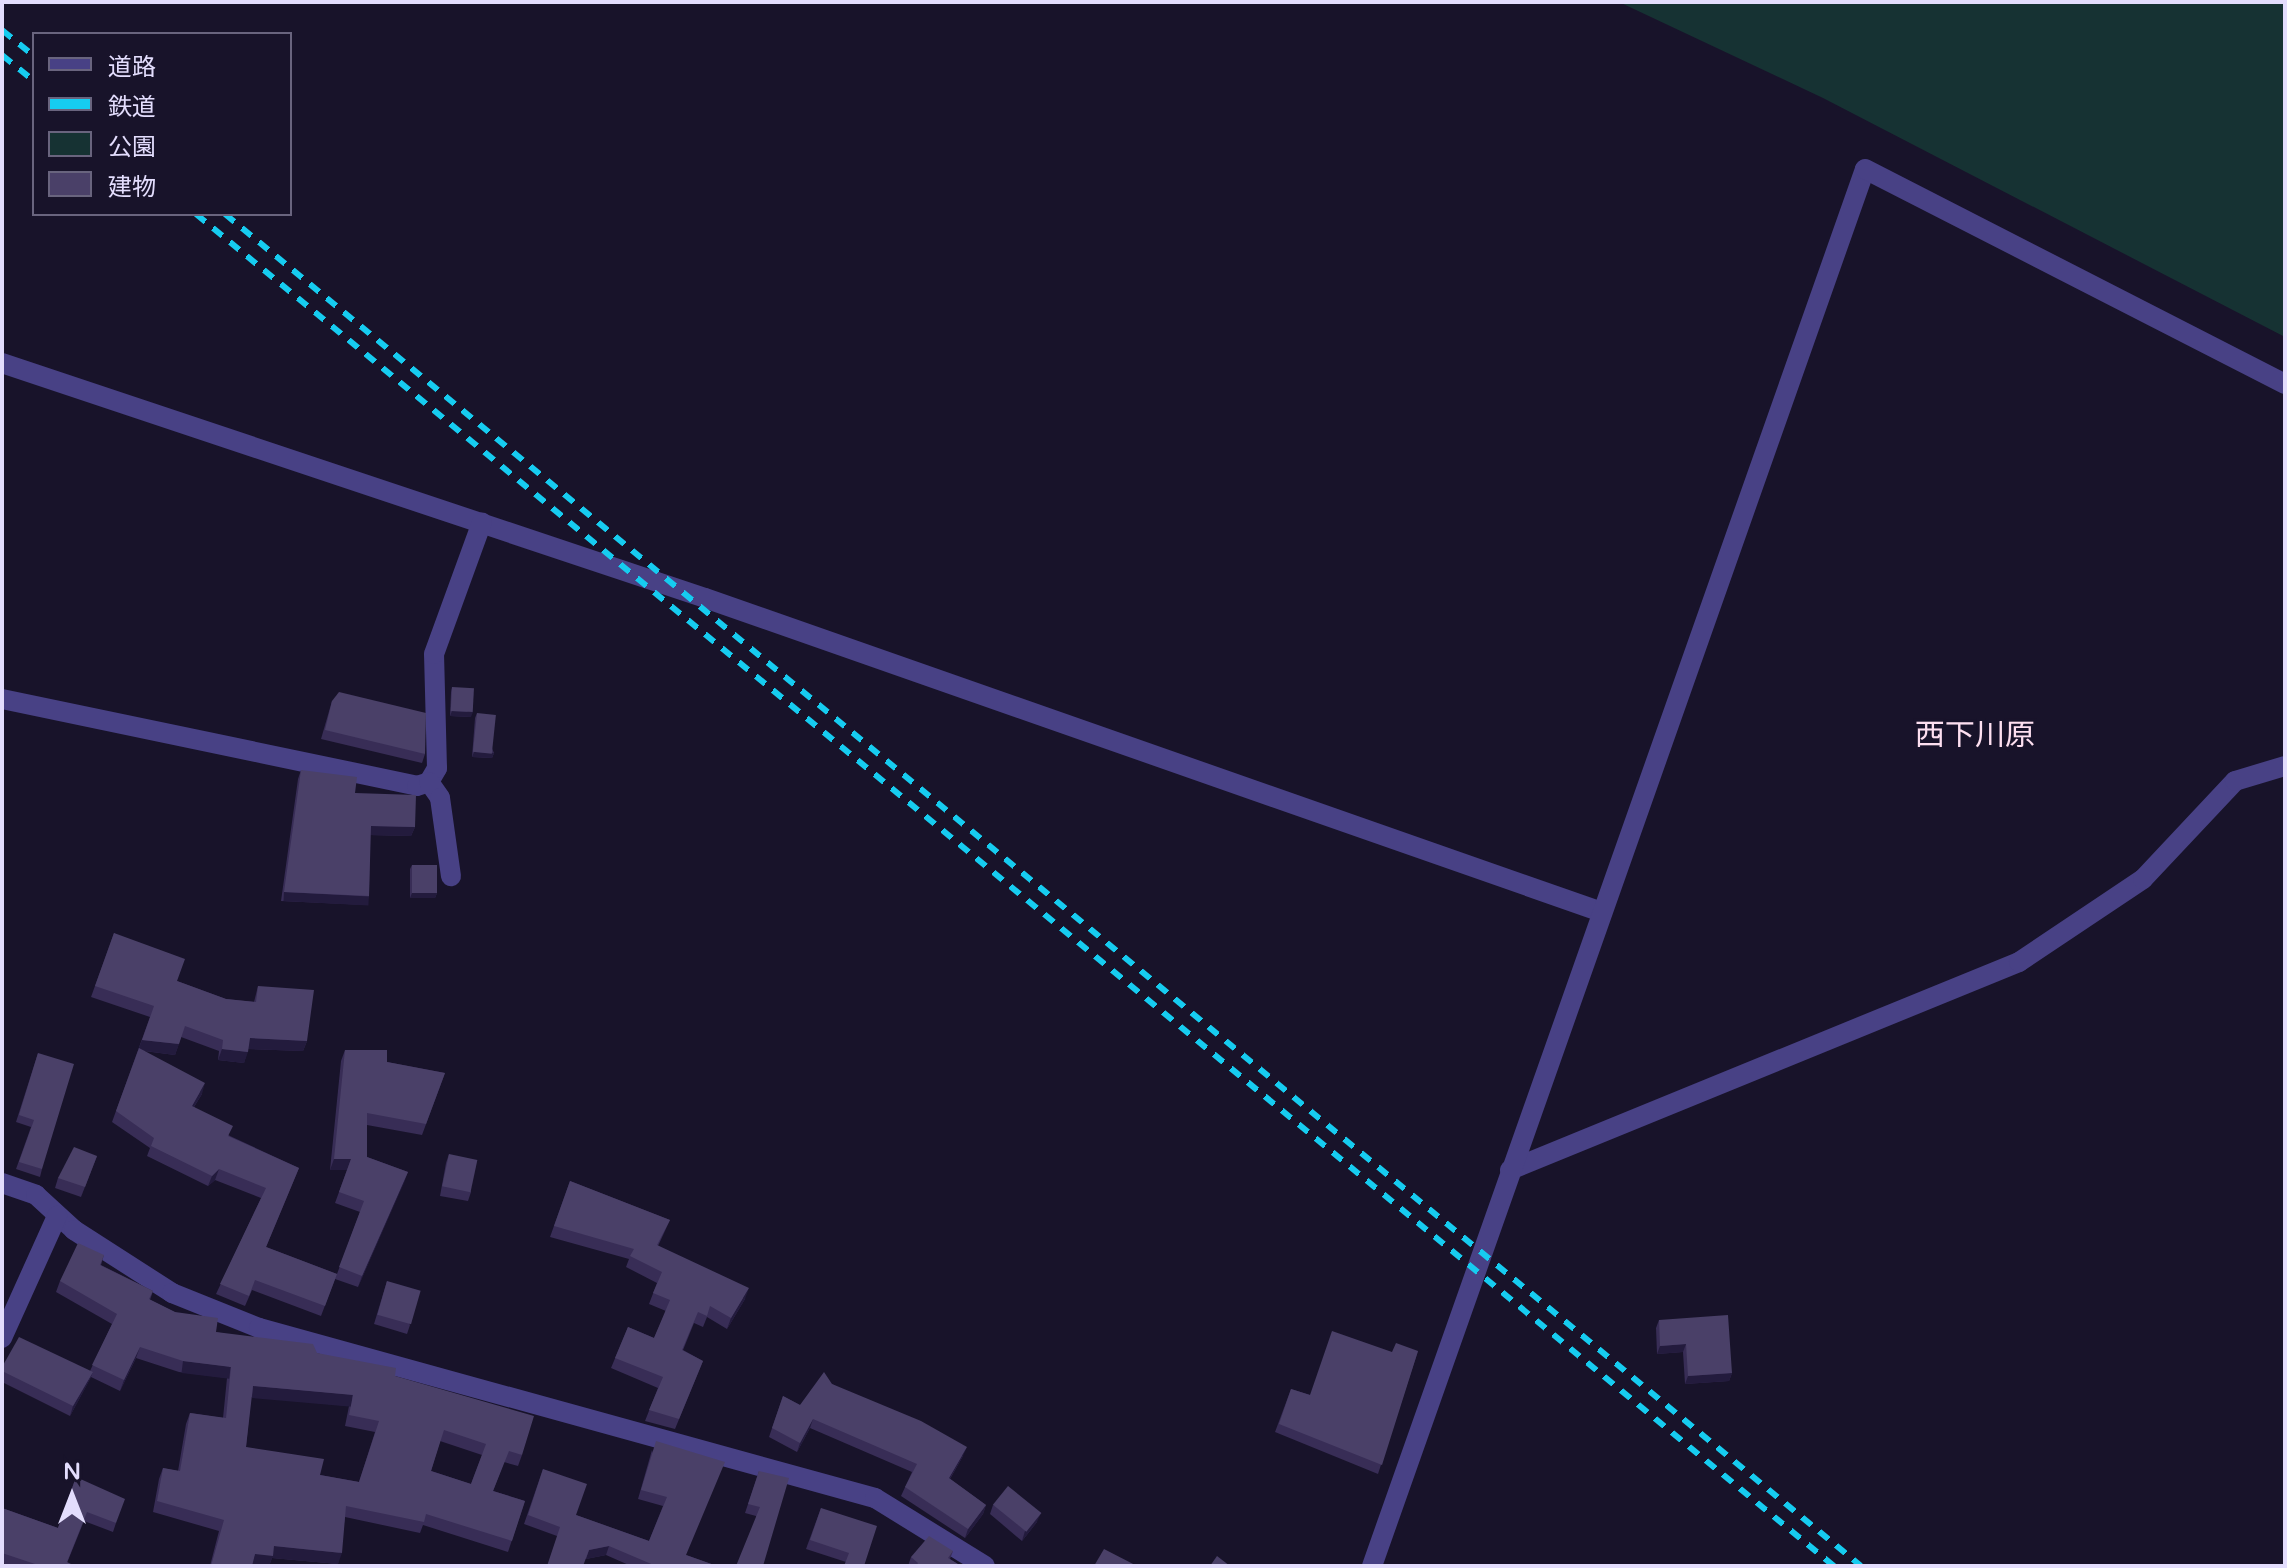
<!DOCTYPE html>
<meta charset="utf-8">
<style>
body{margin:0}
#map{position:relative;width:2287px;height:1568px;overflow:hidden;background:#18132a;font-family:"Varela Round","Noto Sans JP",sans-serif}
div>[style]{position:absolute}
.green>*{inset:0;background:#163233}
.street>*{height:20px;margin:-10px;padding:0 10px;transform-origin:10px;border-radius:10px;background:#484185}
.rail>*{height:6px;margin-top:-3px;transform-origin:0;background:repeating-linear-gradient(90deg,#16ccf0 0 12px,transparent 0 22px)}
.wall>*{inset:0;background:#382d56}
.shaded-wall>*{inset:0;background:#231b3d;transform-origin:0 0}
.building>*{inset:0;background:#4a4068;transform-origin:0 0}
span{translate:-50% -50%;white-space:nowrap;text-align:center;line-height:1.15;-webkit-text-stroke:6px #18132a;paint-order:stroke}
.neighbourhood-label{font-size:30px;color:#fddff0}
.frame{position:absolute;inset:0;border:4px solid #e3ddfd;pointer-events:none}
.legend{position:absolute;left:32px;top:32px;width:260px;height:184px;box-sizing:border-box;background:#18132a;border:2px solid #69647e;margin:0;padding:10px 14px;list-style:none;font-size:24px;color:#e3ddfd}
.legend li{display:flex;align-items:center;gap:16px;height:40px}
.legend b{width:40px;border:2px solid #69647e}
.north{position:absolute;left:32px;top:1456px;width:80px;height:80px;-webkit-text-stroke:6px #18132a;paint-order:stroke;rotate:0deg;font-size:22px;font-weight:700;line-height:32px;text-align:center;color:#e3ddfd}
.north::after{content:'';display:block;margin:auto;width:28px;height:36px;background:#e3ddfd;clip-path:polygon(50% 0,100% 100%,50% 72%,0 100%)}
</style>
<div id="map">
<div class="green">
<i style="clip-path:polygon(1619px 2px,2285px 2px,2285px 337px,1823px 98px)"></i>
</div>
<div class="street">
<i style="left:2px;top:363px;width:741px;rotate:18.48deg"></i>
<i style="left:705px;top:598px;width:947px;rotate:19.3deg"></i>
<i style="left:2px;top:699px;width:424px;rotate:11.8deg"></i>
<i style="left:417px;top:786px;width:13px;rotate:-18deg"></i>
<i style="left:429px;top:782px;width:16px;rotate:-60deg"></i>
<i style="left:437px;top:768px;width:114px;rotate:-91.5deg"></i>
<i style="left:434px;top:654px;width:140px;rotate:-70deg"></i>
<i style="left:429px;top:782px;width:19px;rotate:55deg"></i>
<i style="left:440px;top:798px;width:79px;rotate:82deg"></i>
<i style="left:1510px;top:1170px;width:550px;rotate:-22.23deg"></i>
<i style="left:2019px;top:962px;width:149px;rotate:-33.8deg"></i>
<i style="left:2143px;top:879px;width:134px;rotate:-46.8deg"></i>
<i style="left:2235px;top:781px;width:52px;rotate:-16.7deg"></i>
<i style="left:2px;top:1183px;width:36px;rotate:19deg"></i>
<i style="left:36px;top:1195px;width:52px;rotate:42.6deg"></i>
<i style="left:74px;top:1230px;width:117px;rotate:32.7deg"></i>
<i style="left:172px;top:1293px;width:94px;rotate:21.9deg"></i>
<i style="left:259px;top:1328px;width:639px;rotate:15.43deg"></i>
<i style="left:875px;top:1498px;width:129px;rotate:31.7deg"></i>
<i style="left:2px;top:1338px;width:134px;rotate:-65.7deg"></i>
<i style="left:1372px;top:1566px;width:1481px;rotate:-70.56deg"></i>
<i style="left:1865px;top:169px;width:472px;rotate:27.1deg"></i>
</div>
<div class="rail">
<i style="left:2px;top:30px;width:41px;rotate:39.1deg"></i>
<i style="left:2px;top:55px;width:41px;rotate:39.1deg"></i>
<i style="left:196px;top:214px;width:2124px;rotate:39.54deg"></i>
<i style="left:225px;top:214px;width:2122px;rotate:39.57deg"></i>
</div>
<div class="wall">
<i style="clip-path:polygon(452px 687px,471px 717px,450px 716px,451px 692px)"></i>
<i style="clip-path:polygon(332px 701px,425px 754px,422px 763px,321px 739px)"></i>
<i style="clip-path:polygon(477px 713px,494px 753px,492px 758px,472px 757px,475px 718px)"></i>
<i style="clip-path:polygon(301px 770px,355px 793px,415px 827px,411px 836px,370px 835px,369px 896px,366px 905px,281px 901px,298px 779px)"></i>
<i style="clip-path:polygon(412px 865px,437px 893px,435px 898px,410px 898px,410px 869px)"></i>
<i style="clip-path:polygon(114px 933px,177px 981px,226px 999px,254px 1002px,258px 986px,307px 1041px,303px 1051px,248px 1049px,244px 1063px,218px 1060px,219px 1051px,181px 1037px,175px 1055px,144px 1051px,202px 1094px,194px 1107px,230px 1136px,299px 1168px,266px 1247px,337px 1274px,360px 1212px,335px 1203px,347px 1170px,330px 1170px,341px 1061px,345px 1050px,387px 1062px,445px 1073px,422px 1135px,367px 1125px,367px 1157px,408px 1172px,358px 1287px,335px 1279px,321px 1316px,252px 1290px,245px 1306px,216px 1294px,261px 1198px,215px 1180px,208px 1186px,147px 1156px,150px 1148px,112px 1122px,150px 1017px,91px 997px)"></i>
<i style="clip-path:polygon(38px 1053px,42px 1169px,40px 1177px,16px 1169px,31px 1127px,16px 1122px)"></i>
<i style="clip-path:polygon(449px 1154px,471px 1192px,468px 1201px,440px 1196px,446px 1163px)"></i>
<i style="clip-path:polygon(97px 1156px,81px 1197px,55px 1188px,58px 1178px)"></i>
<i style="clip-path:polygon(570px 1181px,670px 1220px,658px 1246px,745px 1299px,727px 1329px,707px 1317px,703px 1327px,694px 1323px,683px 1350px,703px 1361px,675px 1429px,645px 1421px,658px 1388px,611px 1368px,628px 1327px,654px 1338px,666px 1311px,649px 1304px,657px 1283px,626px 1267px,629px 1259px,550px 1237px)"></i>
<i style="clip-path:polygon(evenodd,104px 1255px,101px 1265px,153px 1291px,150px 1300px,216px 1332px,317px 1353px,395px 1376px,522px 1455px,518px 1466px,504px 1462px,493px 1491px,525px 1501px,508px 1552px,423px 1525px,420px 1533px,345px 1517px,338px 1564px,272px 1558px,269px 1566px,210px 1566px,219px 1531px,153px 1512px,159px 1479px,163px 1468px,178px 1471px,186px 1424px,190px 1413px,223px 1418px,227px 1378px,179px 1372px,136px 1358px,120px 1391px,91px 1377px,70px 1416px,2px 1382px,2px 1367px,90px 1371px,112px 1324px,56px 1292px,60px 1281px,104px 1255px,251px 1397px,349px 1406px,345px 1426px,375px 1432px,359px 1482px,320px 1475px,246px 1447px,251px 1397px,104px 1255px,440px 1441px,482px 1455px,471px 1484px,431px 1471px,440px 1441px)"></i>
<i style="clip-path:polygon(387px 1281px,410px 1325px,407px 1334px,374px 1324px)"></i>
<i style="clip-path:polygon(1659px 1320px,1732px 1373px,1729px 1381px,1685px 1384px,1683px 1352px,1657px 1354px,1656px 1328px)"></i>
<i style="clip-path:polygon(1418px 1351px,1378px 1474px,1275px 1432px,1291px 1389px,1310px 1395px,1392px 1352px)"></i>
<i style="clip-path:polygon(832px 1384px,963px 1456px,950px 1479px,986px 1505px,983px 1514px,965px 1538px,901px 1496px,912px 1472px,810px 1428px,797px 1452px,769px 1437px,783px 1396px,800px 1405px)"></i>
<i style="clip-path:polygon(652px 1450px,686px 1555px,717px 1566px,631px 1566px,606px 1555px,586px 1559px,557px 1536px,524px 1524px,543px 1469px,576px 1515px,649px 1541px,663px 1506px,638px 1499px)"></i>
<i style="clip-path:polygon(759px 1471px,763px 1566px,756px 1516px,745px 1513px)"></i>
<i style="clip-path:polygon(76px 1477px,116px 1523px,113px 1532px,84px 1521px,67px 1563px,75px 1566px,12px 1566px,2px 1563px,2px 1508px,58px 1528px)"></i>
<i style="clip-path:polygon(993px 1505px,1037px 1522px,1022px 1541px,990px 1514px)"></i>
<i style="clip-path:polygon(821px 1508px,864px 1566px,846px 1562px,806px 1549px)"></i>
<i style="clip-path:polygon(953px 1551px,950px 1559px,961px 1566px,908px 1566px,911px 1557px)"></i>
</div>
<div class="shaded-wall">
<i style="clip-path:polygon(452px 711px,473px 712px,471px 717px,450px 716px)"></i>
<i style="clip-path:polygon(474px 752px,494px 753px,492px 758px,472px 757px)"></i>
<i style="clip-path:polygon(371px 826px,415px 827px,411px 836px,367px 835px)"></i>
<i style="left:284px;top:892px;width:85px;height:9px;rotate:3deg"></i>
<i style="clip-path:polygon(412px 893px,437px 893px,435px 898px,410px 898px)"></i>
<i style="clip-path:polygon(250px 1038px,307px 1041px,303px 1051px,246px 1049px)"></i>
<i style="clip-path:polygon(142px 1040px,179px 1044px,175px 1055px,138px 1050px)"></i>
<i style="clip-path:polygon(222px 1049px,248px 1052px,244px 1063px,218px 1060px)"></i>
<i style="clip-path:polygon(205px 1083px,202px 1094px,188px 1116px,192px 1106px)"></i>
<i style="clip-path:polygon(334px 1159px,351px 1159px,347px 1170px,330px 1170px)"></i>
<i style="clip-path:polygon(219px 1169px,215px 1180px,208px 1186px,212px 1176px)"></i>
<i style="clip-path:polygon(408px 1172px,404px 1183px,358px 1287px,362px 1276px)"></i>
<i style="clip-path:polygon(749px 1288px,745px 1299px,727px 1329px,731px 1318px)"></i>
<i style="clip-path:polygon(1686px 1344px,1683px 1352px,1657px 1354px,1660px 1346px)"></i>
<i style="clip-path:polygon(140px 1347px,136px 1358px,120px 1391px,124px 1380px)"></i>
<i style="left:183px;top:1361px;width:48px;height:12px;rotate:7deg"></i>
<i style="clip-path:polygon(93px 1372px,89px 1381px,70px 1416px,73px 1406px)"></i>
<i style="clip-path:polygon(1732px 1373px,1729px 1381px,1685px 1384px,1688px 1376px)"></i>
<i style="left:253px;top:1386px;width:100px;height:12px;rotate:5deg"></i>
<i style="clip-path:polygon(813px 1419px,810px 1428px,797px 1452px,800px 1443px)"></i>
<i style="clip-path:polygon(967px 1447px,963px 1456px,945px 1487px,949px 1478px)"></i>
<i style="clip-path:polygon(986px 1505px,983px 1514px,965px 1538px,968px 1529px)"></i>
<i style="clip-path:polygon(1041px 1513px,1037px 1522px,1022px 1541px,1025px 1531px)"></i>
<i style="clip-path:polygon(274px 1546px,342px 1553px,338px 1564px,272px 1558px,269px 1566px,251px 1565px,255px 1554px)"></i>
<i style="clip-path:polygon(609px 1546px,606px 1555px,586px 1559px,589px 1550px)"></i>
</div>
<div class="building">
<i style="left:452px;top:687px;width:22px;height:24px;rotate:3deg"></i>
<i style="clip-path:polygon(339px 692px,426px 713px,425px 754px,325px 730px,332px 701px)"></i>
<i style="left:477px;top:713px;width:19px;height:39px;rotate:6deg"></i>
<i style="clip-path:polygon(301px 770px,357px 777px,355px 793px,416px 795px,415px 827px,371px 826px,369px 896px,284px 892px)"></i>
<i style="left:412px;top:865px;width:25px;height:28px"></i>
<i style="clip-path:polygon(114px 933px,185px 959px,177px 981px,226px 999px,256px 1002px,258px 986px,314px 990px,307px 1041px,250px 1038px,248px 1052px,222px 1049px,223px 1040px,185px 1026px,179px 1044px,142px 1040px,154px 1006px,95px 986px)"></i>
<i style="clip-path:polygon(139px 1048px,205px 1083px,192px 1106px,233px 1126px,228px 1136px,299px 1168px,266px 1247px,337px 1274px,325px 1306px,255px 1280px,249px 1296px,220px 1284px,266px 1188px,219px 1169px,212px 1176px,151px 1146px,154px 1138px,116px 1111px)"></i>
<i style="clip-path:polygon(345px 1050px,387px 1050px,387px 1062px,445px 1073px,426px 1124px,367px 1113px,367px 1157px,408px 1172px,362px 1276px,339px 1267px,364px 1201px,339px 1192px,351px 1159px,334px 1159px)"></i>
<i style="clip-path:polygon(38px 1053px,74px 1064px,42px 1169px,19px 1162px,34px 1120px,19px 1115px)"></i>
<i style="clip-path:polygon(74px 1147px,97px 1156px,85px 1187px,58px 1178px)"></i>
<i style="left:449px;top:1154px;width:29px;height:33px;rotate:12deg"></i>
<i style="clip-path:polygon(570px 1181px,670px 1220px,657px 1245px,749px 1288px,731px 1318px,710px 1306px,707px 1316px,698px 1312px,682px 1350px,703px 1361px,679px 1419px,649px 1410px,663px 1377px,615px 1358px,628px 1327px,654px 1338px,670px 1300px,653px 1293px,662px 1272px,630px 1256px,634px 1249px,554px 1226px)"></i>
<i style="clip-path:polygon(evenodd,78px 1243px,104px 1255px,100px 1265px,153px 1291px,149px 1299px,175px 1312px,218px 1318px,216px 1332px,313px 1344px,317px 1353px,396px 1368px,395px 1376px,534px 1416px,522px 1455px,509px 1451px,493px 1491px,525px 1501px,512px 1541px,426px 1514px,424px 1522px,346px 1506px,342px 1553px,274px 1546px,273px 1556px,255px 1554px,252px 1566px,211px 1566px,224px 1520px,157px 1501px,163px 1468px,180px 1471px,190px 1413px,226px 1418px,231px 1367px,183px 1361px,140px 1347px,124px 1380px,92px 1365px,117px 1314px,60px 1281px,78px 1243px,253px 1386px,353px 1395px,349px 1415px,379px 1421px,359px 1482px,320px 1475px,324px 1459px,246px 1447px,253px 1386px,78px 1243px,444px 1430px,486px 1444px,471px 1484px,431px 1471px,444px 1430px)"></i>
<i style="left:387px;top:1281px;width:35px;height:35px;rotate:16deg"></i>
<i style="clip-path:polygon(1728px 1315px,1732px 1373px,1688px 1376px,1686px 1344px,1660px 1346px,1659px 1320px)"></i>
<i style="clip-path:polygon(1332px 1331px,1392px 1352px,1396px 1343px,1418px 1351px,1382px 1465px,1279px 1424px,1291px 1389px,1310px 1395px)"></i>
<i style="clip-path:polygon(19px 1337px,93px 1372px,73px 1406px,2px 1371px,2px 1367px)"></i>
<i style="clip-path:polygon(824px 1372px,832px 1384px,921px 1421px,967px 1447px,949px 1478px,986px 1505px,968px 1529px,905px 1487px,917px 1464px,813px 1419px,800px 1443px,772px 1428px,783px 1396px,800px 1405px)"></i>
<i style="clip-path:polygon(656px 1441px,725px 1462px,686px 1555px,717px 1566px,656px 1566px,609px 1546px,589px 1550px,583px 1566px,547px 1566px,560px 1527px,528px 1515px,543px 1469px,587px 1484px,576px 1515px,649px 1541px,667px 1497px,641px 1490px)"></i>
<i style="clip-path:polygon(759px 1471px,789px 1478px,763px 1566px,736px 1566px,760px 1507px,748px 1504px)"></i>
<i style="clip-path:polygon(76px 1477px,125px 1499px,116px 1523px,87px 1512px,67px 1562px,75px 1566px,41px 1566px,2px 1553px,2px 1508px,58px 1528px)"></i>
<i style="left:1008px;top:1486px;width:43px;height:24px;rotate:39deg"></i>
<i style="clip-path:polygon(821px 1508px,877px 1526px,864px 1566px,844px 1566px,849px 1553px,810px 1540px)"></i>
<i style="clip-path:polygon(929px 1536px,953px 1551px,948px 1558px,961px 1566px,916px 1566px,918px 1563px,911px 1557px)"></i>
<i style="clip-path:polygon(1104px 1549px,1137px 1566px,1094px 1566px)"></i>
<i style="clip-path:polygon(1217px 1556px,1230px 1566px,1210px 1566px)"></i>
</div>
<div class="neighbourhood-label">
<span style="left:1975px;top:736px">西下川原</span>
</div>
<div class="frame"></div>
<ul class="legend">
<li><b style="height:10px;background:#484185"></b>道路</li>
<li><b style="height:10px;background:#16ccf0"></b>鉄道</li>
<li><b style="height:22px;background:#163233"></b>公園</li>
<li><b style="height:22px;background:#4a4068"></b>建物</li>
</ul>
<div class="north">N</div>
</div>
